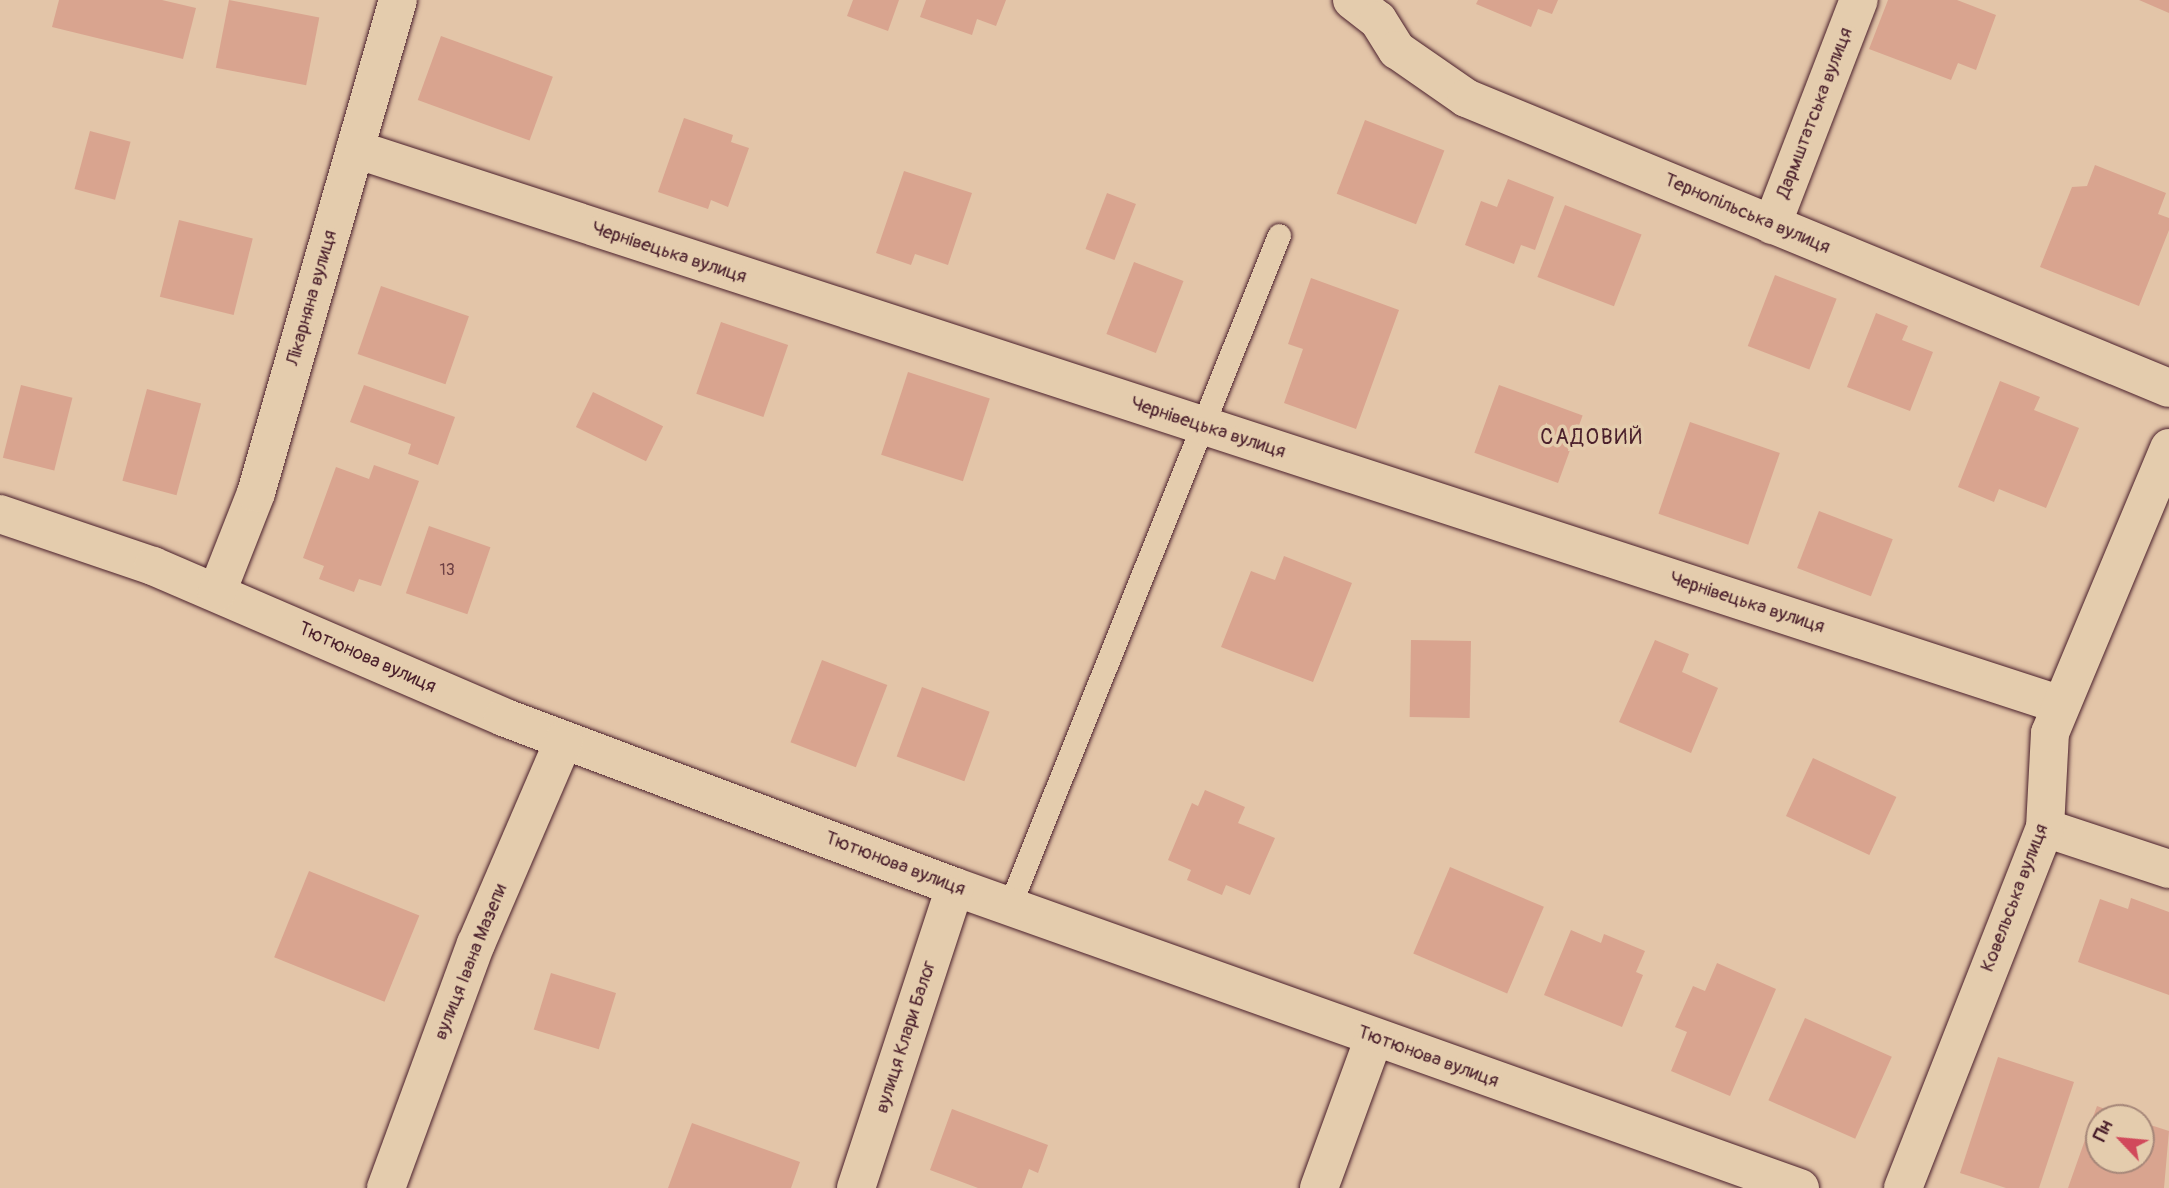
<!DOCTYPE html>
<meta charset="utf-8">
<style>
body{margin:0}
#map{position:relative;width:2169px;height:1188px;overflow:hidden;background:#e3c5a8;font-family:Pangolin,sans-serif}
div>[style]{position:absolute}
.building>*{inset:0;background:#d9a48f;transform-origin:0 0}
.roads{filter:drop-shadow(0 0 2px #4a1f2b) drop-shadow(0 0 2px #4a1f2b)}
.service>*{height:23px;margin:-11.5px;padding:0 11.5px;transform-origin:11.5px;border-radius:11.5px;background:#e4ccad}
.minor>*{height:38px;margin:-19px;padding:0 19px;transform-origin:19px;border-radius:19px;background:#e4ccad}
span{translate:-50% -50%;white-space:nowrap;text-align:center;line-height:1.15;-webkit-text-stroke:7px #e4ccad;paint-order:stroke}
.number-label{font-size:16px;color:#6e4044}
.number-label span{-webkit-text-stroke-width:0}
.street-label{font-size:19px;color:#4a1f2b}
.neighbourhood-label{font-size:21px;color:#4a1f2b;letter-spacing:2px}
.north{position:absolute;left:2085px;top:1104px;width:70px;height:70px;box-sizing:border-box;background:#e4ccad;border:2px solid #a68779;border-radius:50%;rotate:296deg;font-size:19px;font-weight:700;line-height:28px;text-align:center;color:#4a1f2b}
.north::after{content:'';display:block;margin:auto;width:24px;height:32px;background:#d1495b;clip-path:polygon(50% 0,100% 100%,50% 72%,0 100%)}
</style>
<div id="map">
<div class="building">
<i style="clip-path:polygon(59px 0,162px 0,196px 8px,183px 59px,52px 27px)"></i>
<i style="left:229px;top:0;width:92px;height:69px;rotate:11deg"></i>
<i style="clip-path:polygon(853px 0,899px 0,888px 31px,847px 16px)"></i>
<i style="clip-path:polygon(926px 0,1006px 0,996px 26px,977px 19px,972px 35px,920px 17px)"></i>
<i style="clip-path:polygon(1478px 0,1558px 0,1552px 14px,1538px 9px,1531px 27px,1476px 4px)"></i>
<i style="clip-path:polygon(1888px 0,1957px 0,1996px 15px,1976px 70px,1958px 63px,1951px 80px,1869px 49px)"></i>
<i style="clip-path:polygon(2139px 0,2169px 0,2169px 13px)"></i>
<i style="left:441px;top:36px;width:119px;height:68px;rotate:20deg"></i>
<i style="clip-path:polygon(684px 118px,733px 135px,731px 142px,749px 148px,728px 207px,711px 200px,708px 209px,658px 192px)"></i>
<i style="left:1365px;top:120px;width:85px;height:79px;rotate:21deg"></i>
<i style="left:90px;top:131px;width:42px;height:60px;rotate:15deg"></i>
<i style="clip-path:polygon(2095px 165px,2166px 193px,2158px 214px,2169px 218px,2169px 230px,2139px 306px,2040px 267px,2072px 187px,2087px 186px)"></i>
<i style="clip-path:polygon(904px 171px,972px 193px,948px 265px,915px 254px,911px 265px,876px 253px)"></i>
<i style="clip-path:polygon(1508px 179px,1554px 197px,1535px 250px,1521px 245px,1514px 264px,1465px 245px,1481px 201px,1497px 207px)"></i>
<i style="left:1107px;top:193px;width:31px;height:60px;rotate:21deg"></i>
<i style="left:1565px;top:205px;width:82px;height:77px;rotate:21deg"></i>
<i style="left:179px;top:220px;width:76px;height:79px;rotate:14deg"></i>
<i style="left:1134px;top:262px;width:53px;height:77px;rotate:21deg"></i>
<i style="left:1775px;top:275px;width:66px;height:76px;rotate:21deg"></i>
<i style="clip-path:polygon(1311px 278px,1399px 310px,1356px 429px,1284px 403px,1303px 349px,1288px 344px)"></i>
<i style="left:381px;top:286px;width:93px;height:72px;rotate:19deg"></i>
<i style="clip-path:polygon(1876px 313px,1908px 326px,1902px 340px,1933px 352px,1910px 411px,1847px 387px)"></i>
<i style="left:721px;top:322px;width:71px;height:76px;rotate:19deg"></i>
<i style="left:908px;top:372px;width:86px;height:87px;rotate:18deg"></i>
<i style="clip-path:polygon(2000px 381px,2040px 397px,2034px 410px,2079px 428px,2046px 508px,1999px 489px,1994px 502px,1958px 487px)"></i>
<i style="left:21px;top:385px;width:53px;height:75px;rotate:14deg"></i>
<i style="clip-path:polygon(364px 385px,455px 417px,438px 465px,408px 454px,411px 444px,350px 422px)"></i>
<i style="left:1499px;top:385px;width:89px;height:72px;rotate:20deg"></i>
<i style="left:147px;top:389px;width:56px;height:95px;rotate:15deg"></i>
<i style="left:593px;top:392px;width:78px;height:39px;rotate:26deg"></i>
<i style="left:1690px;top:422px;width:95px;height:97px;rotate:19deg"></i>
<i style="clip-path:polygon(374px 465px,419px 481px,381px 586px,359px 579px,354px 592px,319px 579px,324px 566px,303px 558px,336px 467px,369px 479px)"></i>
<i style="left:1819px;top:511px;width:79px;height:61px;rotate:21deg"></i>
<i style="left:429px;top:526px;width:65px;height:71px;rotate:19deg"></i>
<i style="clip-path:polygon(1284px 556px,1352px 583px,1313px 682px,1221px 647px,1251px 571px,1275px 580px)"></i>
<i style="left:1411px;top:640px;width:60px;height:77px;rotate:1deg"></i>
<i style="clip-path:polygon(1655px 640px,1689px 654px,1682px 672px,1718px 688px,1691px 753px,1619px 722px)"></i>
<i style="left:822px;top:660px;width:70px;height:88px;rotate:21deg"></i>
<i style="left:922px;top:687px;width:72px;height:74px;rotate:20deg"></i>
<i style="left:1813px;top:758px;width:92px;height:64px;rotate:25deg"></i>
<i style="clip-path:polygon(1205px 790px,1245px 807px,1238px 823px,1275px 838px,1250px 895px,1226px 885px,1222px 895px,1187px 880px,1191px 870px,1168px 860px,1192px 803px,1198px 806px)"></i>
<i style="left:1450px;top:867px;width:102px;height:94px;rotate:23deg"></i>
<i style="left:309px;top:871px;width:119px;height:93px;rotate:22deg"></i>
<i style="clip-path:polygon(2131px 898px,2169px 912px,2169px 995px,2078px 962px,2100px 899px,2128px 909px)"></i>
<i style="clip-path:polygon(1571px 930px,1601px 943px,1604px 934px,1645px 951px,1636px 972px,1643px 975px,1622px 1027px,1544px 995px)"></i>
<i style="clip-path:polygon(1717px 963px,1776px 989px,1730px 1096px,1671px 1071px,1687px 1032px,1675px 1027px,1693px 986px,1705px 991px)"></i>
<i style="left:551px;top:973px;width:68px;height:59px;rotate:17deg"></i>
<i style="left:1805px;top:1018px;width:95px;height:90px;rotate:24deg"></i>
<i style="clip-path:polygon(1998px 1057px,2074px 1082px,2039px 1188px,2006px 1188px,1960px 1173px)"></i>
<i style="clip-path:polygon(2097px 1106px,2129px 1118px,2099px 1118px,2099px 1160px,2141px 1160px,2141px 1122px,2169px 1131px,2164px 1188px,2068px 1188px)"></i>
<i style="clip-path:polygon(952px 1109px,1048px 1145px,1038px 1173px,1029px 1169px,1022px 1188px,978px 1188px,930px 1170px)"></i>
<i style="clip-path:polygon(692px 1123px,800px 1162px,791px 1188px,668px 1188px)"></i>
</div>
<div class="roads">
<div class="service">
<i style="left:1009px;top:907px;width:724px;rotate:-68.11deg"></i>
</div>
<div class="minor">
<i style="left:1352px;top:0;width:33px;rotate:38deg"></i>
<i style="left:1378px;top:20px;width:36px;rotate:58deg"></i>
<i style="left:1397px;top:50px;width:84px;rotate:34.8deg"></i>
<i style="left:1466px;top:98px;width:760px;rotate:22.42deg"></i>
<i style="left:355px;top:149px;width:1794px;rotate:18.05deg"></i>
<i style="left:1772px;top:225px;width:241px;rotate:-68.9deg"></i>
<i style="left:0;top:514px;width:162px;rotate:18.8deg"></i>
<i style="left:153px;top:566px;width:381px;rotate:23.3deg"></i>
<i style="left:503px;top:717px;width:483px;rotate:20.6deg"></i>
<i style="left:955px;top:887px;width:897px;rotate:19.61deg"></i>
<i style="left:217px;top:592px;width:106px;rotate:-68.5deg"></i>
<i style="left:256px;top:493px;width:513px;rotate:-73.93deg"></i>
<i style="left:2045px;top:828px;width:131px;rotate:18.3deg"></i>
<i style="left:386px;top:1188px;width:260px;rotate:-69.8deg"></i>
<i style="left:476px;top:944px;width:222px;rotate:-66.7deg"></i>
<i style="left:856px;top:1188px;width:317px;rotate:-71.8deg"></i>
<i style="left:1319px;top:1188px;width:160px;rotate:-69.9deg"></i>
<i style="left:1903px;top:1188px;width:387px;rotate:-68.5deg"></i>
<i style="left:2045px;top:828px;width:95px;rotate:-87deg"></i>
<i style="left:2050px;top:733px;width:309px;rotate:-67.3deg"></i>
</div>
</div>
<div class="number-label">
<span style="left:447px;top:570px">13</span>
</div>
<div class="street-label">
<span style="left:1815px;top:113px;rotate:-69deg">Дармштатська вулиця</span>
<span style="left:1747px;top:214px;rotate:23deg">Тернопільська вулиця</span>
<span style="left:669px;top:253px;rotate:18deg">Чернівецька вулиця</span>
<span style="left:312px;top:298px;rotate:-74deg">Лікарняна вулиця</span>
<span style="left:1208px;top:428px;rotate:18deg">Чернівецька вулиця</span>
<span style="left:1747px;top:603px;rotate:18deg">Чернівецька вулиця</span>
<span style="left:367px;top:658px;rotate:24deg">Тютюнова вулиця</span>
<span style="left:895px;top:864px;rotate:21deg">Тютюнова вулиця</span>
<span style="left:2015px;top:898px;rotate:-69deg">Ковельська вулиця</span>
<span style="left:471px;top:962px;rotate:-68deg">вулиця Івана Мазепи</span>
<span style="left:906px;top:1037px;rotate:-72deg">вулиця Клари Балог</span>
<span style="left:1428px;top:1057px;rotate:20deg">Тютюнова вулиця</span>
</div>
<div class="neighbourhood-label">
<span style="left:1592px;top:438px">САДОВИЙ</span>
</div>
<div class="north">Пн</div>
</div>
